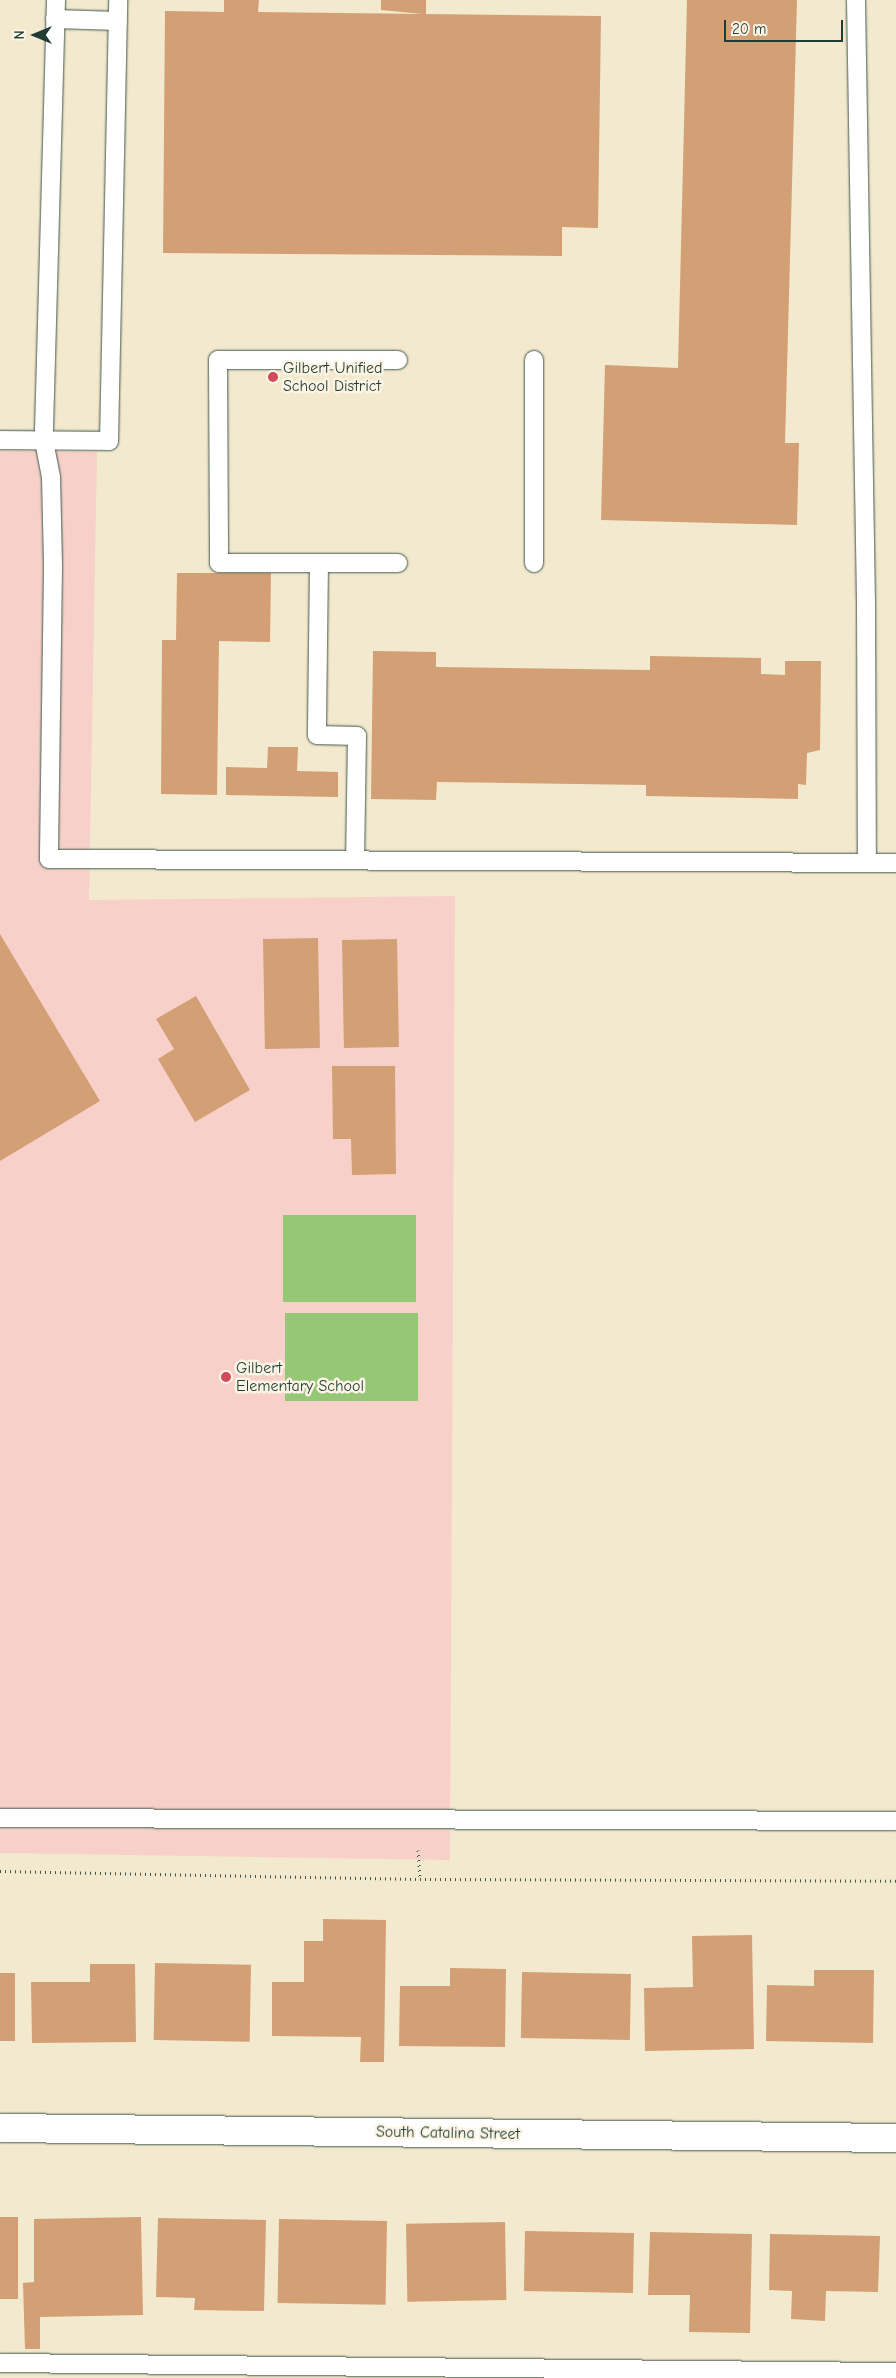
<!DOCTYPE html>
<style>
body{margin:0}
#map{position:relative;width:896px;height:2378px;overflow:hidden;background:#f3e9ce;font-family:"Comic Neue",sans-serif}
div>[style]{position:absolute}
.built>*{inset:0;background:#f7d1c9}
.green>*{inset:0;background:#96c777;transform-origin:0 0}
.building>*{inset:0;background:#d2a074;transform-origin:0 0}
.path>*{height:3px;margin-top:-1.5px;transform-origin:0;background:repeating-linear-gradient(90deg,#3f574b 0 1px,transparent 0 5px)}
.roads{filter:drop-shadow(0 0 1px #3f574b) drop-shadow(0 0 1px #3f574b)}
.lane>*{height:18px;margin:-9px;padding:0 9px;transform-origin:9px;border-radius:9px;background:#fff}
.street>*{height:28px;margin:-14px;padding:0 14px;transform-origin:14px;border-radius:14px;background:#fff}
.dots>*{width:14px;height:14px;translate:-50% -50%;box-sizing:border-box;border:2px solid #fcf5e5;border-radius:50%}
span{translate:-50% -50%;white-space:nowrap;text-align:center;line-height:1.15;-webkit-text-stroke:5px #fcf5e5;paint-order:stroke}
.poi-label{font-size:16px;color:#1f3d34}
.left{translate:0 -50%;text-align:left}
.street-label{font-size:16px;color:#1f3d34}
.north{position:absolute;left:10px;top:10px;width:50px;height:50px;-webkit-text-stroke:4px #fcf5e5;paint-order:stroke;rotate:270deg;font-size:14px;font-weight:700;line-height:20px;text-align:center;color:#1f3d34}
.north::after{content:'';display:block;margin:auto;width:18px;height:22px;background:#1f3d34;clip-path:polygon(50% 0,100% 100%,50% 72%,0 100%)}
.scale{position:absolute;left:724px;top:20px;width:119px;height:22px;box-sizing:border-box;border:2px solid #1f3d34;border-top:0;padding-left:6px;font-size:15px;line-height:18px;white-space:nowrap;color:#1f3d34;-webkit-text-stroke:4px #fcf5e5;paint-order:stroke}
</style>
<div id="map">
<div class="built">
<i style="clip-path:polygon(0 451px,97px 452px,89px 900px,455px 896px,450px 1860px,0 1853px)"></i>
</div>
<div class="green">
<i style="left:283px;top:1215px;width:133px;height:87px"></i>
<i style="left:418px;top:1313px;width:88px;height:133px;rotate:90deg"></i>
</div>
<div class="building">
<i style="clip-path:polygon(224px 0,259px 0,258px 12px,423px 14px,381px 10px,381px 0,426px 0,426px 14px,601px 16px,598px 228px,562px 227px,562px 256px,163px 253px,165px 11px,224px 12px)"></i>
<i style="clip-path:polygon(687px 0,797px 0,785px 443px,799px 443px,797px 525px,601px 520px,605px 365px,678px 368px)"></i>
<i style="clip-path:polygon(177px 573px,271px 573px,270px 642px,219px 641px,217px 795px,161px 794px,162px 640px,176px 640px)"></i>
<i style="clip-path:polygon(373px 651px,436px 652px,436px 667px,650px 670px,650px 656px,761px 658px,761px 674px,785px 675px,785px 661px,821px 661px,820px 750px,807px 753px,806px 785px,798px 784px,798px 799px,646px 796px,646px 785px,437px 782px,436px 800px,371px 799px)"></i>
<i style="clip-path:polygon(268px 747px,298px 747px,297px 771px,338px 772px,338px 797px,226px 795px,226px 767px,267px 768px)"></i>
<i style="clip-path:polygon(0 934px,100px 1101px,0 1161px)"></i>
<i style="left:318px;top:938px;width:110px;height:55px;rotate:89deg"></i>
<i style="left:397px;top:939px;width:108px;height:55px;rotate:89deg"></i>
<i style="clip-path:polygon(196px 996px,250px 1090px,195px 1122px,158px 1059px,174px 1049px,156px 1019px)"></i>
<i style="clip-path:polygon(332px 1066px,395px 1066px,396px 1174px,352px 1175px,351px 1139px,333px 1139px)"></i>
<i style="clip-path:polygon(323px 1919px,386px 1920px,384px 2062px,360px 2062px,361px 2037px,272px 2036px,272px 1982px,304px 1982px,304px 1941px,323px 1941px)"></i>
<i style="clip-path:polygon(752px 1935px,754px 2049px,645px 2051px,644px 1988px,693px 1987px,692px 1936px)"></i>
<i style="left:155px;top:1963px;width:96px;height:77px;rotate:1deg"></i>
<i style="clip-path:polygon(90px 1964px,135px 1964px,136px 2042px,32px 2043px,31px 1982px,90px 1982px)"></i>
<i style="clip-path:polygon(450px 1968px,506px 1969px,505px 2047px,399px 2046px,400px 1986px,450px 1986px)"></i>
<i style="clip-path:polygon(814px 1970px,874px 1970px,873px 2043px,766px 2041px,767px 1985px,814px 1986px)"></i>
<i style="left:522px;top:1972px;width:109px;height:66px;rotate:1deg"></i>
<i style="left:0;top:1973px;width:15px;height:68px"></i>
<i style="left:0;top:2217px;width:18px;height:82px"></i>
<i style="clip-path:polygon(141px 2217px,143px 2315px,40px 2317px,40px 2349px,25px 2349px,23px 2283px,34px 2282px,34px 2219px)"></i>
<i style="clip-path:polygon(158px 2218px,266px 2220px,264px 2311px,194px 2310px,195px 2298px,156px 2297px)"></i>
<i style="left:279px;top:2219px;width:108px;height:84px;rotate:1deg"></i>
<i style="left:505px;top:2222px;width:78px;height:99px;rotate:89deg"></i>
<i style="left:525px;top:2231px;width:109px;height:60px;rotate:1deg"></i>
<i style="clip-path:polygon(650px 2232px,752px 2234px,750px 2333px,689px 2332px,690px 2295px,648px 2295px)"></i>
<i style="clip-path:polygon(770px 2234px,880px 2236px,878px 2292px,826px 2291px,825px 2321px,791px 2319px,792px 2291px,769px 2290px)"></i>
</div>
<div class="path">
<i style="left:418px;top:1850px;width:29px;rotate:86deg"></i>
<i style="left:420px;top:1879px;width:476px;rotate:0.2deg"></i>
<i style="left:0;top:1871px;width:420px;rotate:1.1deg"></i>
</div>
<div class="roads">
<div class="lane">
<i style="left:56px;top:0;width:441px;rotate:91.6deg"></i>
<i style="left:44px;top:441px;width:37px;rotate:79deg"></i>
<i style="left:51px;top:477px;width:90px;rotate:88.7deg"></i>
<i style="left:53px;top:567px;width:292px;rotate:90.8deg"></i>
<i style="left:49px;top:859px;width:847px;rotate:0.27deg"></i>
<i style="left:856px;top:0;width:600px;rotate:89.05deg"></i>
<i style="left:866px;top:600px;width:263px;rotate:89.8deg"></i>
<i style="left:55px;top:19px;width:63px;rotate:1.8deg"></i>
<i style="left:398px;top:360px;width:180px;rotate:180deg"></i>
<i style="left:218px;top:360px;width:203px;rotate:89.7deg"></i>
<i style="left:219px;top:563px;width:179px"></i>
<i style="left:534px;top:360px;width:203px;rotate:90deg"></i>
<i style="left:0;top:440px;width:109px;rotate:0.5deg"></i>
<i style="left:109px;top:441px;width:441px;rotate:-88.8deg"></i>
<i style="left:319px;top:563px;width:172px;rotate:90.7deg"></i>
<i style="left:317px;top:735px;width:40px;rotate:1.4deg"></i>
<i style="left:357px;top:736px;width:124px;rotate:90.9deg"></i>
<i style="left:0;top:1818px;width:896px;rotate:0.19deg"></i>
<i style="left:0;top:2363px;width:896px;rotate:0.58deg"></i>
</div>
<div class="street">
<i style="left:0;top:2128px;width:896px;rotate:0.64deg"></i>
</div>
</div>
<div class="dots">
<i style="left:273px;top:377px;background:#d1495b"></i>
<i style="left:226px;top:1377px;background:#d1495b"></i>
</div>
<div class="poi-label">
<span class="left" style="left:283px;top:377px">Gilbert Unified<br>School District</span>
<span class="left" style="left:236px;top:1377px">Gilbert<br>Elementary School</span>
</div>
<div class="street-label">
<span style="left:448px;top:2133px;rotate:1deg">South Catalina Street</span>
</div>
<div class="north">N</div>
<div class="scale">20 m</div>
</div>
